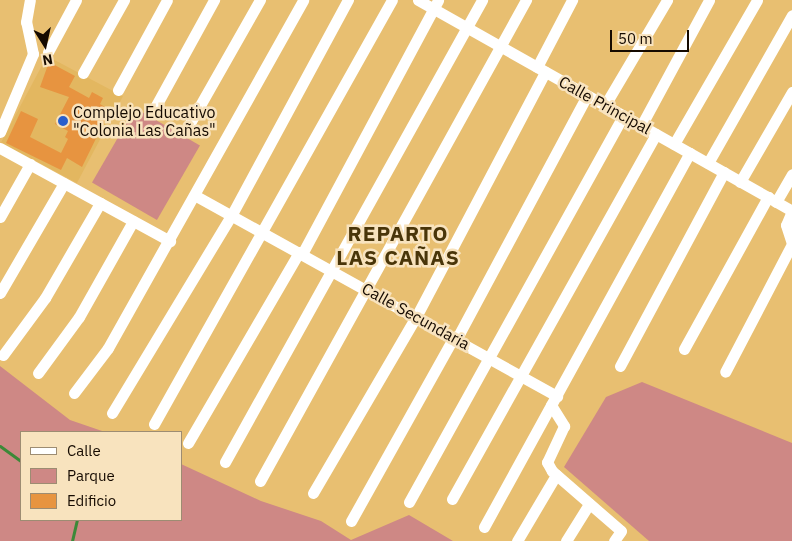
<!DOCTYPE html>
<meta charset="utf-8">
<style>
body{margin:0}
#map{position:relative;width:792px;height:541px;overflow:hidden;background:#e8bf71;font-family:"IBM Plex Sans",sans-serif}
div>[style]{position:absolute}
.built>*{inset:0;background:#e3b760;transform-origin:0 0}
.green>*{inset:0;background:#ce8885;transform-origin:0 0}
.stream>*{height:3px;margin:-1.5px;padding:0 1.5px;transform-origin:1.5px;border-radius:1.5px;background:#3c8938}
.building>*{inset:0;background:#e79440}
.minor>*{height:11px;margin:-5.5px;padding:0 5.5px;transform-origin:5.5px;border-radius:5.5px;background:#fff}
.dots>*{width:14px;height:14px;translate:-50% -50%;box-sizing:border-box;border:2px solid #f8e3be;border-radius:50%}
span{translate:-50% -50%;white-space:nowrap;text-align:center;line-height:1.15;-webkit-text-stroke:5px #f8e3be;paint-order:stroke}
.street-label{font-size:16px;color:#150a00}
.poi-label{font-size:16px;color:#150a00}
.left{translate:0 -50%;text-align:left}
.district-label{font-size:21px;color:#493509;font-weight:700;letter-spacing:1px}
.legend{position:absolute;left:20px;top:431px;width:162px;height:90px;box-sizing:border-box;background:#f8e3be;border:1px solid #9d8c72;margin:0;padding:6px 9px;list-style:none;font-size:15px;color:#150a00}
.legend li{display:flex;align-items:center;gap:10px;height:25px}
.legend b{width:25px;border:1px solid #9d8c72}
.north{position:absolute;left:20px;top:20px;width:50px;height:50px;-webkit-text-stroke:4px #f8e3be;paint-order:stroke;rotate:170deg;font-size:14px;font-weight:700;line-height:20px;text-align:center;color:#150a00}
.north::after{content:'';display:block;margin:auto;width:18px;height:22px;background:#150a00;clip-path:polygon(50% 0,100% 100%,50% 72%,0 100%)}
.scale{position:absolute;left:610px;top:30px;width:79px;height:22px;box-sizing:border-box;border:2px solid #150a00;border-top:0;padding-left:6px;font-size:15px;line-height:18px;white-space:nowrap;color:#150a00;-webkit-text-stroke:4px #f8e3be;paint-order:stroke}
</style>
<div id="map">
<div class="built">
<i style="left:47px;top:56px;width:86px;height:98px;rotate:28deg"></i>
</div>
<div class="green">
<i style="left:135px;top:108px;width:75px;height:86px;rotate:30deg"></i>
<i style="clip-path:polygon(0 366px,70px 420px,105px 432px,21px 432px,21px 520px,181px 520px,181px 464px,261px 501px,321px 521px,351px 540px,409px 515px,453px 541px,0 541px)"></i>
<i style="clip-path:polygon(642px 382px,792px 443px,792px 541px,649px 541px,564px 467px,606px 397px)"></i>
</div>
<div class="stream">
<i style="left:0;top:446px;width:26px;rotate:36deg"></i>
<i style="left:72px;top:541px;width:22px;rotate:-77deg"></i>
</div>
<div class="building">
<i style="clip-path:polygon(49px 62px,75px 76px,69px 87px,89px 98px,92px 92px,103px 98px,100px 104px,110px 110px,82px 167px,67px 158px,61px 170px,6px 143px,21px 111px,38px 119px,30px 137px,61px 153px,68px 139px,65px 137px,68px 131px,55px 124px,69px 97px,40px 87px)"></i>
</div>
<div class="minor">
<i style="left:418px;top:0;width:429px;rotate:29.4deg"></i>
<i style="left:792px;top:211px;width:15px;rotate:113deg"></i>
<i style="left:786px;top:225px;width:20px;rotate:72deg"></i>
<i style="left:792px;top:244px;width:144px;rotate:117.6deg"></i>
<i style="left:48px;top:52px;width:59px;rotate:-61.7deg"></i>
<i style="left:537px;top:67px;width:76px;rotate:-62.4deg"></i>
<i style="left:83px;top:73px;width:84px;rotate:-60.7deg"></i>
<i style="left:118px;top:90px;width:102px;rotate:-61.4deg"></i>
<i style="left:605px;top:105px;width:122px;rotate:-59.4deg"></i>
<i style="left:153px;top:111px;width:127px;rotate:-61.2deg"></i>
<i style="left:641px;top:126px;width:143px;rotate:-61.6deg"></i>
<i style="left:186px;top:130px;width:150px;rotate:-60.4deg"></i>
<i style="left:0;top:132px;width:85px;rotate:-67.1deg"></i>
<i style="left:33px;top:54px;width:33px;rotate:-102deg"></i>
<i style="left:26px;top:22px;width:22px;rotate:-80deg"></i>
<i style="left:674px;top:144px;width:166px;rotate:-60deg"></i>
<i style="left:0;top:148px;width:194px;rotate:28.7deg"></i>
<i style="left:708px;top:163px;width:170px;rotate:-60.4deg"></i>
<i style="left:740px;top:182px;width:104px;rotate:-60deg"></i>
<i style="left:196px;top:196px;width:413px;rotate:29deg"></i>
<i style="left:776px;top:202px;width:32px;rotate:-60deg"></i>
<i style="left:0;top:217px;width:61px;rotate:-60.5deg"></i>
<i style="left:302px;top:254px;width:288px;rotate:-61.8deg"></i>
<i style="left:0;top:293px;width:127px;rotate:-59.8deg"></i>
<i style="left:457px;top:338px;width:275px;rotate:-61.8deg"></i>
<i style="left:684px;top:349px;width:174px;rotate:-61.1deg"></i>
<i style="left:3px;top:355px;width:71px;rotate:-53.6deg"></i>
<i style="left:45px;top:298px;width:110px;rotate:-59.9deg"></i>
<i style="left:620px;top:366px;width:220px;rotate:-61.8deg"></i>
<i style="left:38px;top:373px;width:69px;rotate:-53.8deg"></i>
<i style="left:79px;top:317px;width:110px;rotate:-60.6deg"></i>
<i style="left:74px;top:393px;width:56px;rotate:-52.9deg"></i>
<i style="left:108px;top:348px;width:399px;rotate:-60.7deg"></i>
<i style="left:551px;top:405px;width:25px;rotate:58deg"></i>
<i style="left:564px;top:426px;width:40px;rotate:115deg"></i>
<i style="left:547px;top:462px;width:10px;rotate:61deg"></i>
<i style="left:552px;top:471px;width:91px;rotate:41deg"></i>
<i style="left:621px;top:531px;width:12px;rotate:125deg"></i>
<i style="left:112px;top:413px;width:230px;rotate:-58.9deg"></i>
<i style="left:231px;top:216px;width:246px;rotate:-61.6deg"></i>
<i style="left:154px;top:424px;width:486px;rotate:-60.7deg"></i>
<i style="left:188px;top:443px;width:221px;rotate:-59.8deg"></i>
<i style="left:225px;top:462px;width:529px;rotate:-60.91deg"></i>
<i style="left:260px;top:481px;width:550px;rotate:-61.06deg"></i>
<i style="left:313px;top:493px;width:206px;rotate:-59.7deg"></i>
<i style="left:417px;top:315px;width:275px;rotate:-62.2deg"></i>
<i style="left:452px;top:499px;width:418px;rotate:-60.8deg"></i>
<i style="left:409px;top:502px;width:441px;rotate:-61deg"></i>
<i style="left:351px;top:521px;width:211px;rotate:-60.8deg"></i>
<i style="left:484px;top:527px;width:427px;rotate:-61.2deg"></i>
<i style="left:517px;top:541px;width:77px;rotate:-59.4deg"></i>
<i style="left:566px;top:541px;width:44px;rotate:-58.1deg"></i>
</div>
<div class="dots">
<i style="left:63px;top:121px;background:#295ecc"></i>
</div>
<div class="street-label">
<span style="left:605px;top:105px;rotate:29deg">Calle Principal</span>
<span style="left:416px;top:316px;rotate:29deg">Calle Secundaria</span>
</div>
<div class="poi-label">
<span class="left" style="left:73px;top:121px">Complejo Educativo<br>"Colonia Las Cañas"</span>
</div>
<div class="district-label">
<span style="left:398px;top:245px">REPARTO<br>LAS CAÑAS</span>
</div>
<ul class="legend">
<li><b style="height:6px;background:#fff"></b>Calle</li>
<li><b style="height:14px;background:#ce8885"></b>Parque</li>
<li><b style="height:14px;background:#e79440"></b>Edificio</li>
</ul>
<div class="north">N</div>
<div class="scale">50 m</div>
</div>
